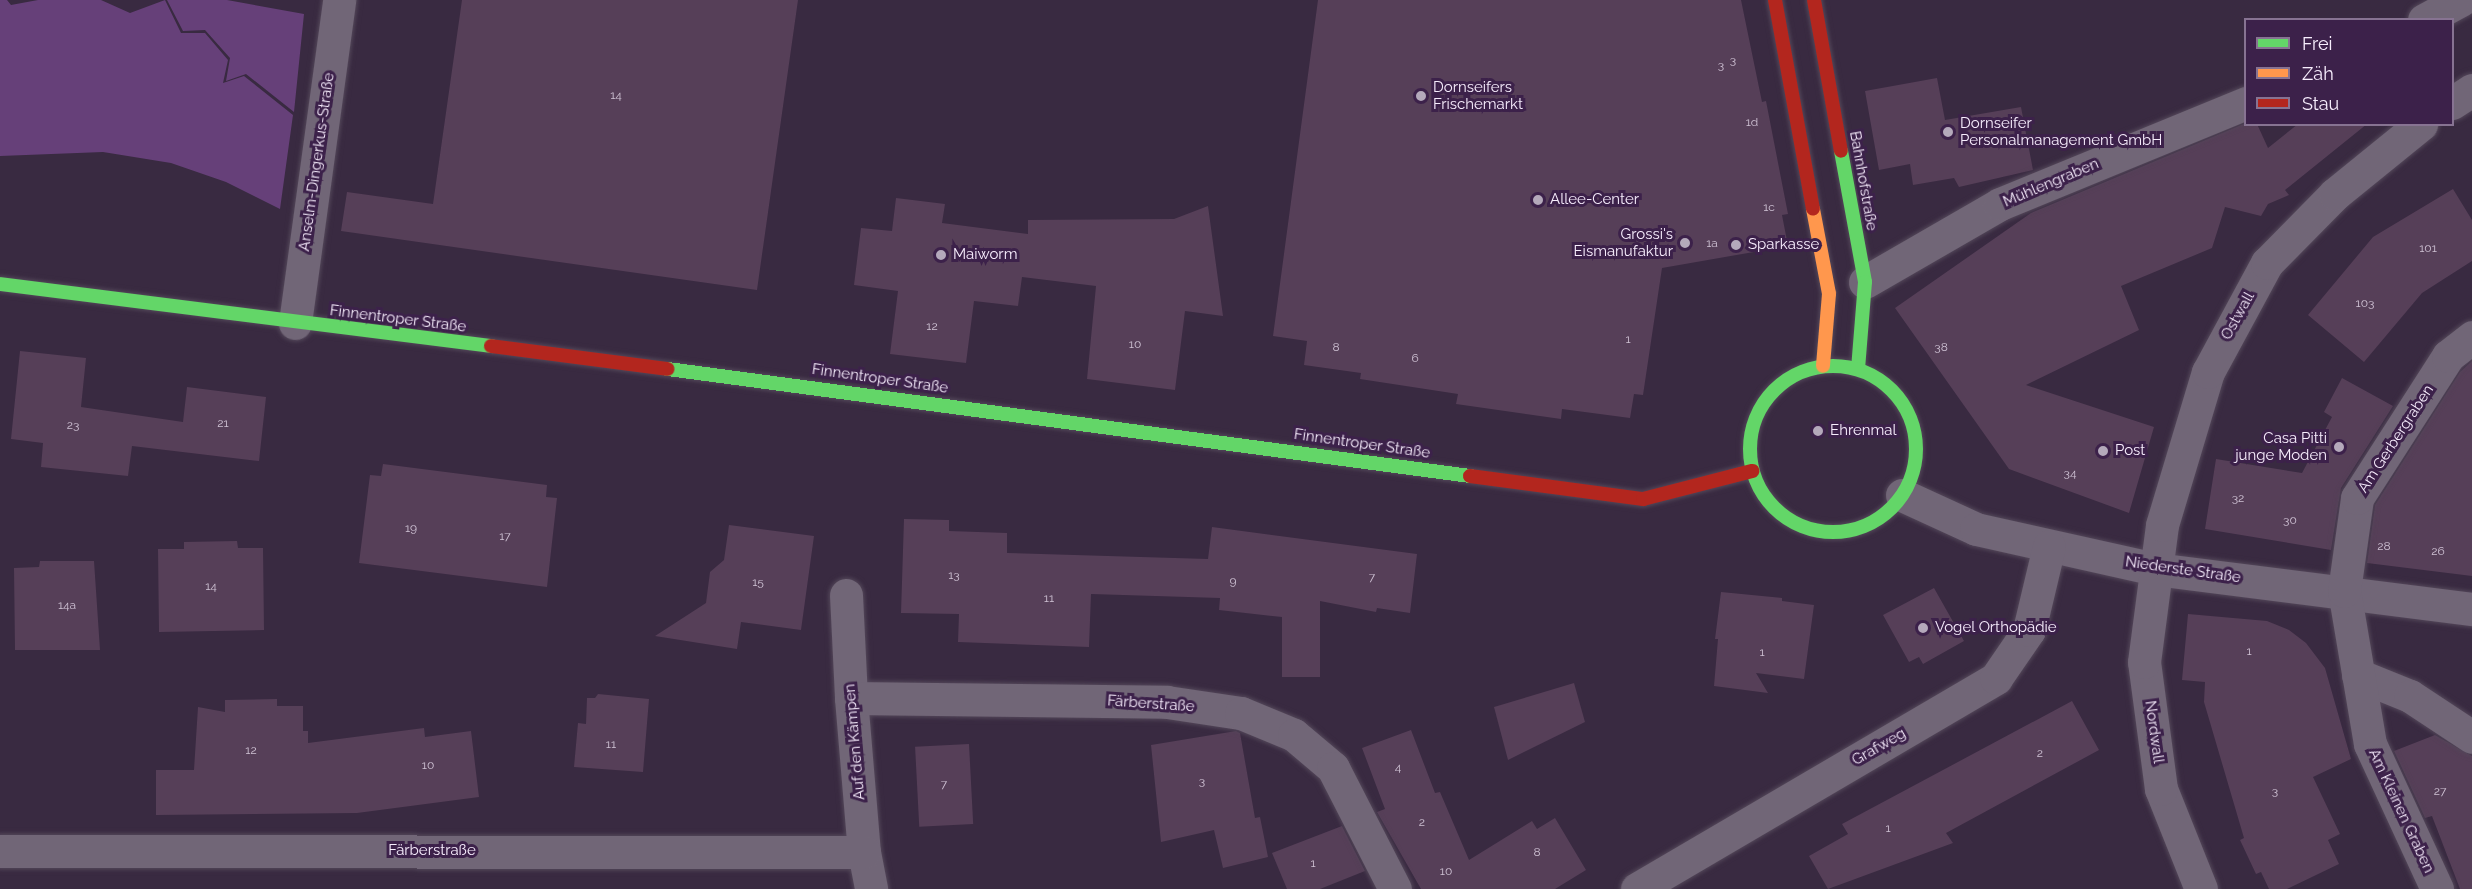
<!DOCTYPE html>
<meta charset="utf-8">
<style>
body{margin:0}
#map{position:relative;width:2472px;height:889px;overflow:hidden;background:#392a41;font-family:Raleway,sans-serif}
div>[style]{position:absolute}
.green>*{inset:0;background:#664079}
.building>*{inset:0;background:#563f58;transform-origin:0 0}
.roads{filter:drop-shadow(0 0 2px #534759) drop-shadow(0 0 2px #534759)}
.street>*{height:33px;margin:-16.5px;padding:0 16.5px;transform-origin:16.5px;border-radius:16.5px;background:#716677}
.fast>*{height:14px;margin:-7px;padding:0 7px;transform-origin:7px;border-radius:7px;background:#63d668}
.fast>.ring{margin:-7px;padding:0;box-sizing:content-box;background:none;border:14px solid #63d668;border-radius:50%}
.slow>*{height:14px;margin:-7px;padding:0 7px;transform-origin:7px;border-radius:7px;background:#ff974d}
.jam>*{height:14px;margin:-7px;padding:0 7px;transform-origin:7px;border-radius:7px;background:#b3261e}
.dots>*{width:16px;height:16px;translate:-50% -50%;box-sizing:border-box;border:3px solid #3c214a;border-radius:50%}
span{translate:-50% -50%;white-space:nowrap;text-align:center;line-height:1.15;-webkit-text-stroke:6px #3c214a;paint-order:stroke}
.number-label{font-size:12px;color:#cfc2d4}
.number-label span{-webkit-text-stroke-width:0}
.poi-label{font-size:15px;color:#f7edfd}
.left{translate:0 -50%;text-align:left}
.right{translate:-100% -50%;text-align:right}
.street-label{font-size:15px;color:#f7edfd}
.legend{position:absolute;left:2244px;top:18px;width:210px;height:108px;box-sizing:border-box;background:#3c214a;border:2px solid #877392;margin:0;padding:8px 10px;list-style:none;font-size:18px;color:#f7edfd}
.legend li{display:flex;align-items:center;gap:12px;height:30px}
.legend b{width:30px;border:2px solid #877392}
</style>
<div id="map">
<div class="green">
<i style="clip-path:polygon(0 0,7px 0,11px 5px,38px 0,101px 0,130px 13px,165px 0,181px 33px,205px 33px,228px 60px,223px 83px,244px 76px,293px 115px,280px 209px,226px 182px,171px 163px,103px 152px,0 156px)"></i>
<i style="clip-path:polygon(167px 0,227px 0,304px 14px,294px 112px,246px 74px,226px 81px,230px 58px,205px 30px,183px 31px)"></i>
</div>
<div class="building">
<i style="clip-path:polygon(462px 0,798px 0,757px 290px,341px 231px,347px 192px,433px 204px)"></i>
<i style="clip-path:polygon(1318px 0,1741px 0,1762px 102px,1766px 101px,1788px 214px,1782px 215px,1788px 246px,1662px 268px,1643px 395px,1634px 394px,1630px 418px,1562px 409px,1561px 419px,1456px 404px,1458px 394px,1360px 379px,1361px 373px,1304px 365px,1307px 341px,1273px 336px)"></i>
<i style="clip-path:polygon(1937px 78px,1945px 120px,2021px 107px,2033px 170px,1959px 187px,1954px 178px,1913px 185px,1910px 164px,1879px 170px,1865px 91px)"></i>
<i style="clip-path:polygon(2246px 123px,2257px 124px,2268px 148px,2298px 124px,2367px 124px,2285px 190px,2289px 195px,2268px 204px,2261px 216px,2225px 207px,2212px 248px,2121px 286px,2139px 330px,2026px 385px,2154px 427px,2129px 513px,2009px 469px,1895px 308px,2031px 213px)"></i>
<i style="clip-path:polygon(2453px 189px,2472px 220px,2472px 261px,2422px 293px,2364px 362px,2308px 315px,2373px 237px)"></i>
<i style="clip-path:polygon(896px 198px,945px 204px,942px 223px,1028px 234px,1028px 220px,1174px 219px,1208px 206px,1223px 316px,1185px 311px,1175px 390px,1087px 379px,1096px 286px,1022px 277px,1018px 306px,974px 301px,966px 363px,890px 354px,898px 291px,854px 285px,861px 228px,892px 231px)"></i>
<i style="clip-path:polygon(20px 351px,86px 358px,81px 407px,183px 422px,187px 387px,266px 397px,259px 461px,132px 446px,128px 476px,41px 467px,43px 443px,11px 439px)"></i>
<i style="clip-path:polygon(2472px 361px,2472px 576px,2367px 563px,2375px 505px,2460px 372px)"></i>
<i style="clip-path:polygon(2342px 378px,2393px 406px,2341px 488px,2331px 550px,2205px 529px,2216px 459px,2302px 473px,2332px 417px,2324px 412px)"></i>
<i style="clip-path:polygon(383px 464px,547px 485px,546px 497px,557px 498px,547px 587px,359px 563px,370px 475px,381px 476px)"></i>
<i style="clip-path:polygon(904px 519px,949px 520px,949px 531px,1007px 533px,1007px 553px,1208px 559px,1212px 527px,1417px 554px,1410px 613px,1377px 608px,1376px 612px,1320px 601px,1320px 677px,1282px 677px,1282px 617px,1219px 610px,1220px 598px,1091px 594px,1089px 647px,958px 642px,959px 614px,901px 613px)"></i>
<i style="clip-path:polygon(729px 525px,814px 536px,801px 630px,741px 622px,737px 649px,655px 636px,706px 603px,710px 572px,724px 560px)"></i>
<i style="clip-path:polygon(237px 541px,238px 548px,263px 548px,264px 630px,159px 632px,158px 549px,184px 549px,184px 542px)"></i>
<i style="clip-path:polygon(40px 561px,94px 561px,100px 650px,15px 650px,14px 568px,39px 567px)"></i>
<i style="clip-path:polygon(1934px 588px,1964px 641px,1923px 664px,1919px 657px,1909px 662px,1883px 615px)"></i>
<i style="clip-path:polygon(1721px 592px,1782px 598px,1782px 601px,1814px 605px,1804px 679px,1756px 673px,1768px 693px,1714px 686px,1718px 639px,1715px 639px)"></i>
<i style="clip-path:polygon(2188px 614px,2267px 621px,2289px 630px,2306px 643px,2325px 668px,2351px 759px,2313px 777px,2340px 834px,2328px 840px,2339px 864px,2287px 889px,2269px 889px,2261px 872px,2256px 874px,2240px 840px,2244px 838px,2204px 702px,2205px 682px,2182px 680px)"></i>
<i style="clip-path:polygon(1574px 683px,1585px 722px,1508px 760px,1494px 707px)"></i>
<i style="clip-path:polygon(598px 694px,649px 699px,643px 772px,574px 767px,578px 723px,586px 724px,587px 698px,595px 698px)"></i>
<i style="clip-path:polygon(277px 699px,277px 706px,303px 706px,303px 731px,308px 731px,308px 743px,424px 728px,425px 737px,471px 731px,479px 797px,357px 813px,156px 815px,156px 770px,194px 770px,198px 707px,225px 712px,225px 700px)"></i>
<i style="clip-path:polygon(2072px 701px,2099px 750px,1946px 833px,1953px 843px,1828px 889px,1809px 856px,1848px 834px,1842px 824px)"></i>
<i style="clip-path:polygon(1411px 730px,1435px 793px,1440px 792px,1469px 860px,1532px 821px,1537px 829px,1555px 818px,1586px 870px,1555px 889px,1421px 889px,1377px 812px,1385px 809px,1362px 748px)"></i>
<i style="clip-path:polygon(1236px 731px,1240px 733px,1255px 818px,1260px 817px,1268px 857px,1223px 868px,1214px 830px,1161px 842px,1151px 745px)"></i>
<i style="clip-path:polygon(2435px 735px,2472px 756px,2472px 889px,2460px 889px,2432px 816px,2425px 818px,2394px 751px)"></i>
<i style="left:969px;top:744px;width:80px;height:54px;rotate:87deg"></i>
<i style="clip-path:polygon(1342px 826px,1365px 871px,1320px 889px,1287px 889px,1272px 853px)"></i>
</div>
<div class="roads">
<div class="street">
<i style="left:2424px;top:20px;width:42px;rotate:-28.4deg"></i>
<i style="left:2452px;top:103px;width:24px;rotate:-33deg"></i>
<i style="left:1865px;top:282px;width:156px;rotate:-30deg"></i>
<i style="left:2000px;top:204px;width:266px;rotate:-22.3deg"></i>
<i style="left:295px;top:323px;width:326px;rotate:-82.2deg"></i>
<i style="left:1902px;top:495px;width:81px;rotate:24.7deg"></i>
<i style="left:1976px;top:529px;width:183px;rotate:12.6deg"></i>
<i style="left:2155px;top:569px;width:320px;rotate:7.2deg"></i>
<i style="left:846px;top:595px;width:103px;rotate:87.2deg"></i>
<i style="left:851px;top:698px;width:155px;rotate:85.2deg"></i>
<i style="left:864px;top:852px;width:38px;rotate:79deg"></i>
<i style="left:2358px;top:675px;width:56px;rotate:22deg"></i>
<i style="left:2410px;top:696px;width:74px;rotate:33.5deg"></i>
<i style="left:851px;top:698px;width:316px;rotate:0.7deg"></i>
<i style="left:1167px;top:702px;width:75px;rotate:8.5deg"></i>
<i style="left:1241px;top:713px;width:57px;rotate:22.5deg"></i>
<i style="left:1294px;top:735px;width:51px;rotate:40.2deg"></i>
<i style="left:1333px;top:768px;width:136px;rotate:62.9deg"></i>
<i style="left:0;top:851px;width:864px;rotate:0.07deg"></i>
<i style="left:1637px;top:889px;width:416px;rotate:-30.4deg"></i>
<i style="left:1996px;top:678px;width:58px;rotate:-55.5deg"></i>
<i style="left:2029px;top:630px;width:86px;rotate:-76.6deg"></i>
<i style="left:2201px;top:889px;width:108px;rotate:-111.8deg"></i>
<i style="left:2161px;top:789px;width:128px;rotate:-97.6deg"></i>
<i style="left:2144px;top:662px;width:138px;rotate:-82.5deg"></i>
<i style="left:2162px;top:525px;width:160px;rotate:-73.3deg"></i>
<i style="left:2208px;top:372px;width:124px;rotate:-61.6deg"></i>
<i style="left:2267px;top:263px;width:97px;rotate:-45.4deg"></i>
<i style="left:2335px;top:194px;width:111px;rotate:-39.1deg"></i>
<i style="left:2437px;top:889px;width:160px;rotate:-114.8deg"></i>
<i style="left:2370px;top:744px;width:155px;rotate:-99.6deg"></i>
<i style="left:2344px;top:591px;width:94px;rotate:-82deg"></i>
<i style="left:2357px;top:498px;width:169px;rotate:-57.3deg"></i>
<i style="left:2448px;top:356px;width:31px;rotate:-38deg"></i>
</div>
<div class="fast">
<i style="left:1841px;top:151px;width:133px;rotate:79.6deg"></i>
<i style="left:1865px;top:282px;width:87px;rotate:94.6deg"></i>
<i style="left:0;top:284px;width:495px;rotate:7.2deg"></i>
<i class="ring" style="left:1750px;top:366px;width:152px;height:152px"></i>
<i style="left:668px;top:369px;width:809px;rotate:7.6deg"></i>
</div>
<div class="slow">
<i style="left:1813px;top:209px;width:86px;rotate:79.3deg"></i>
<i style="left:1829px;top:294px;width:72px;rotate:94.8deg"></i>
</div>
<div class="jam">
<i style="left:1775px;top:0;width:212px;rotate:79.7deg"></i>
<i style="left:1814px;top:0;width:153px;rotate:79.9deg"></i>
<i style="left:491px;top:346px;width:178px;rotate:7.4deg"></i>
<i style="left:1470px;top:476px;width:175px;rotate:7.6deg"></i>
<i style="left:1643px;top:499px;width:113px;rotate:-14.4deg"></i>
</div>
</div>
<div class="dots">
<i style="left:1421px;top:96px;background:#b4a9bb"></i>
<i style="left:1948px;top:132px;background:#b4a9bb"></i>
<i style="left:1538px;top:200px;background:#b4a9bb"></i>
<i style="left:1685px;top:243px;background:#b4a9bb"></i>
<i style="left:1736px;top:245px;background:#b4a9bb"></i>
<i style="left:941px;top:255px;background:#b4a9bb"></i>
<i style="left:1818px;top:431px;background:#b4a9bb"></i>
<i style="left:2339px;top:447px;background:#b4a9bb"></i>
<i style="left:2103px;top:451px;background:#b4a9bb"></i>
<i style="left:1923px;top:628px;background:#b4a9bb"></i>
</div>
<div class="number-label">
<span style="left:1733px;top:61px">3</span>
<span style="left:1721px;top:66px">3</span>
<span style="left:616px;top:96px">14</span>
<span style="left:1752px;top:123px">1d</span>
<span style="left:1769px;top:208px">1c</span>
<span style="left:1712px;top:244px">1a</span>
<span style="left:2428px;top:249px">101</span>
<span style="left:2365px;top:304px">103</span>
<span style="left:932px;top:327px">12</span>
<span style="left:1628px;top:340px">1</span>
<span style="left:1135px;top:345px">10</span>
<span style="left:1336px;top:348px">8</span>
<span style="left:1941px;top:348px">38</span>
<span style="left:1415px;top:359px">6</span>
<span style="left:223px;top:424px">21</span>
<span style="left:73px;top:426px">23</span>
<span style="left:2070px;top:474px">34</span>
<span style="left:2238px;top:499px">32</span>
<span style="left:2290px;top:521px">30</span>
<span style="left:411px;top:529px">19</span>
<span style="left:505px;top:537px">17</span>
<span style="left:2384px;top:547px">28</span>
<span style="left:2438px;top:552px">26</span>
<span style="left:954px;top:576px">13</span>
<span style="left:1372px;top:578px">7</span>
<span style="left:1233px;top:582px">9</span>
<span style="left:758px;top:583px">15</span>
<span style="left:211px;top:587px">14</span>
<span style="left:1049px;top:599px">11</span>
<span style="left:67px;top:606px">14a</span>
<span style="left:2249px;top:652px">1</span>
<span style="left:1762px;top:653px">1</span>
<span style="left:611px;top:745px">11</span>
<span style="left:251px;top:751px">12</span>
<span style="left:2040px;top:754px">2</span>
<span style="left:428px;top:766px">10</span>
<span style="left:1398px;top:768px">4</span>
<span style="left:1202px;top:782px">3</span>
<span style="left:944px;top:785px">7</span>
<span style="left:2275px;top:792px">3</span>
<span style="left:2440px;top:792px">27</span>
<span style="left:1422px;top:823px">2</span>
<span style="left:1888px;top:829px">1</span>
<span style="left:1537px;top:853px">8</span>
<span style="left:1313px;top:864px">1</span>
<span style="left:1446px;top:872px">10</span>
</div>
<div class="poi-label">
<span class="left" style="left:1433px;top:96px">Dornseifers<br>Frischemarkt</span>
<span class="left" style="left:1960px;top:132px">Dornseifer<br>Personalmanagement GmbH</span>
<span class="left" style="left:1550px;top:200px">Allee-Center</span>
<span class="right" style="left:1673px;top:243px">Grossi's<br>Eismanufaktur</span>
<span class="left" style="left:1748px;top:245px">Sparkasse</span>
<span class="left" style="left:953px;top:255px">Maiworm</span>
<span class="left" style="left:1830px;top:431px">Ehrenmal</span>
<span class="right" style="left:2327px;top:447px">Casa Pitti<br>junge Moden</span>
<span class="left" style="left:2115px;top:451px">Post</span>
<span class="left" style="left:1935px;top:628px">Vogel Orthopädie</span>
</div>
<div class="street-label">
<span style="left:317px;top:162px;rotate:-82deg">Anselm-Dingerkus-Straße</span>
<span style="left:1863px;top:181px;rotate:80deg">Bahnhofstraße</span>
<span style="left:2051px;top:183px;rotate:-23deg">Mühlengraben</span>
<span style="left:2238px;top:316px;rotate:-61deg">Ostwall</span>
<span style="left:398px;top:319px;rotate:7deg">Finnentroper Straße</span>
<span style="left:880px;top:379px;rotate:8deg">Finnentroper Straße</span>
<span style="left:2396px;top:439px;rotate:-57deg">Am Gerbergraben</span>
<span style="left:1362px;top:444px;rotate:8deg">Finnentroper Straße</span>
<span style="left:2183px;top:570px;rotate:8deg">Niederste Straße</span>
<span style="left:1151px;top:704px;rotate:4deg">Färberstraße</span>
<span style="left:2154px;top:732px;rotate:82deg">Nordwall</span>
<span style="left:855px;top:742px;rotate:-95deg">Auf den Kämpen</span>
<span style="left:1879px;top:747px;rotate:-30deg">Grafweg</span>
<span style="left:2401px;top:811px;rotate:65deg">Am Kleinen Graben</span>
<span style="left:432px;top:851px">Färberstraße</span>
</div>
<ul class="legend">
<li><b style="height:8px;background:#63d668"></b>Frei</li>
<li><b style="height:8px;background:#ff974d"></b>Zäh</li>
<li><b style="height:8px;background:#b3261e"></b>Stau</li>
</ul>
</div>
